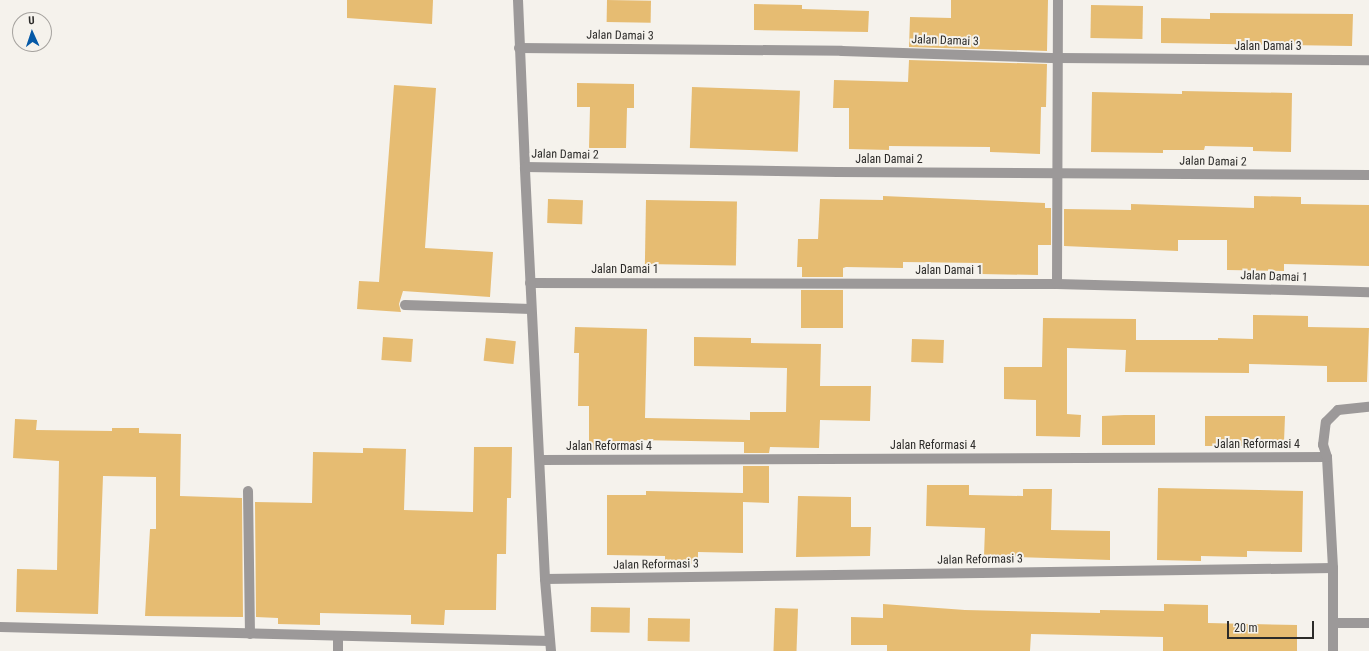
<!DOCTYPE html>
<style>
body{margin:0}
#map{position:relative;width:1369px;height:651px;overflow:hidden;background:#f5f2ec;font-family:"Roboto Condensed",sans-serif}
div>[style]{position:absolute}
.building>*{inset:0;background:#e6bc72;transform-origin:0 0}
.lane>*{height:10px;margin:-5px;padding:0 5px;transform-origin:5px;border-radius:5px;background:#9c9999}
.street>*{height:10px;margin:-5px;padding:0 5px;transform-origin:5px;border-radius:5px;background:#9c9999}
span{translate:-50% -50%;white-space:nowrap;text-align:center;line-height:1.15;-webkit-text-stroke:4px #f5f2ec;paint-order:stroke}
.street-label{font-size:12px;color:#2c2b29}
.north{position:absolute;left:12px;top:12px;width:40px;height:40px;box-sizing:border-box;background:#f5f2ec;border:1px solid #a5a29e;border-radius:50%;rotate:357deg;font-size:11px;font-weight:700;line-height:16px;text-align:center;color:#2c2b29}
.north::after{content:'';display:block;margin:auto;width:14px;height:18px;background:#0559a7;clip-path:polygon(50% 0,100% 100%,50% 72%,0 100%)}
.scale{position:absolute;left:1227px;top:621px;width:87px;height:18px;box-sizing:border-box;border:2px solid #2c2b29;border-top:0;padding-left:5px;font-size:12px;line-height:14px;white-space:nowrap;color:#2c2b29;-webkit-text-stroke:3px #f5f2ec;paint-order:stroke}
</style>
<div id="map">
<div class="building">
<i style="clip-path:polygon(347px 0,433px 0,432px 24px,347px 18px)"></i>
<i style="left:607px;top:0;width:44px;height:22px;rotate:1deg"></i>
<i style="clip-path:polygon(951px 0,1048px 0,1047px 51px,909px 47px,910px 17px,951px 18px)"></i>
<i style="clip-path:polygon(754px 4px,802px 5px,802px 9px,869px 11px,868px 32px,754px 30px)"></i>
<i style="left:1091px;top:5px;width:52px;height:33px;rotate:1deg"></i>
<i style="clip-path:polygon(1210px 13px,1353px 14px,1352px 46px,1161px 43px,1161px 18px,1210px 19px)"></i>
<i style="clip-path:polygon(909px 60px,1047px 64px,1046px 107px,1041px 107px,1040px 154px,990px 152px,990px 147px,889px 146px,889px 150px,849px 149px,849px 108px,833px 108px,834px 80px,908px 82px)"></i>
<i style="clip-path:polygon(577px 83px,634px 84px,634px 108px,627px 108px,626px 148px,589px 148px,590px 107px,577px 107px)"></i>
<i style="clip-path:polygon(394px 85px,436px 88px,425px 248px,493px 252px,490px 297px,403px 291px,399px 304px,401px 312px,357px 309px,359px 281px,379px 282px)"></i>
<i style="left:692px;top:87px;width:108px;height:61px;rotate:2deg"></i>
<i style="clip-path:polygon(1182px 91px,1292px 93px,1291px 152px,1253px 151px,1253px 147px,1205px 146px,1204px 150px,1163px 150px,1163px 153px,1091px 152px,1092px 92px,1182px 94px)"></i>
<i style="clip-path:polygon(883px 196px,1045px 203px,1045px 208px,1051px 208px,1051px 245px,1038px 245px,1038px 275px,981px 274px,981px 263px,903px 262px,903px 268px,846px 267px,843px 268px,843px 277px,802px 277px,802px 267px,797px 267px,798px 239px,818px 239px,820px 199px,883px 200px)"></i>
<i style="clip-path:polygon(1254px 196px,1301px 197px,1301px 204px,1369px 205px,1369px 266px,1284px 264px,1284px 271px,1227px 270px,1227px 240px,1178px 240px,1178px 251px,1064px 246px,1064px 209px,1131px 210px,1131px 204px,1254px 208px)"></i>
<i style="left:548px;top:199px;width:35px;height:24px;rotate:2deg"></i>
<i style="left:646px;top:200px;width:91px;height:64px;rotate:1deg"></i>
<i style="left:801px;top:290px;width:42px;height:38px"></i>
<i style="clip-path:polygon(1253px 315px,1308px 316px,1308px 327px,1369px 328px,1367px 382px,1327px 382px,1327px 366px,1249px 364px,1249px 373px,1125px 372px,1126px 350px,1067px 348px,1067px 414px,1081px 415px,1080px 437px,1036px 436px,1036px 400px,1004px 399px,1004px 367px,1042px 367px,1043px 318px,1136px 319px,1136px 340px,1218px 340px,1218px 338px,1253px 339px)"></i>
<i style="clip-path:polygon(575px 327px,647px 329px,645px 418px,750px 420px,750px 412px,786px 412px,787px 368px,694px 366px,694px 337px,751px 338px,751px 343px,821px 344px,820px 386px,871px 386px,870px 421px,820px 420px,819px 448px,770px 447px,769px 453px,744px 453px,744px 442px,637px 440px,636px 451px,589px 450px,589px 406px,578px 406px,579px 353px,574px 353px)"></i>
<i style="left:383px;top:337px;width:30px;height:23px;rotate:4deg"></i>
<i style="left:486px;top:338px;width:30px;height:23px;rotate:6deg"></i>
<i style="left:912px;top:339px;width:32px;height:23px;rotate:2deg"></i>
<i style="clip-path:polygon(1124px 415px,1155px 415px,1155px 445px,1102px 445px,1102px 416px)"></i>
<i style="clip-path:polygon(1205px 416px,1285px 416px,1284px 442px,1243px 442px,1242px 446px,1205px 446px)"></i>
<i style="clip-path:polygon(15px 419px,37px 420px,36px 430px,112px 431px,112px 428px,139px 428px,139px 433px,181px 434px,180px 496px,242px 498px,243px 617px,145px 616px,150px 529px,156px 529px,156px 477px,103px 476px,98px 614px,16px 612px,17px 569px,57px 570px,59px 461px,13px 458px)"></i>
<i style="clip-path:polygon(474px 447px,512px 447px,511px 498px,507px 498px,506px 554px,497px 554px,496px 610px,445px 610px,444px 625px,411px 624px,411px 615px,320px 613px,320px 625px,278px 624px,278px 618px,256px 617px,255px 502px,312px 503px,313px 452px,363px 453px,363px 448px,406px 449px,404px 510px,473px 512px)"></i>
<i style="clip-path:polygon(743px 466px,769px 466px,769px 503px,743px 502px,743px 553px,698px 552px,698px 564px,665px 564px,665px 556px,607px 555px,607px 495px,646px 495px,646px 491px,743px 493px)"></i>
<i style="clip-path:polygon(927px 485px,969px 485px,969px 495px,1023px 496px,1023px 489px,1052px 489px,1051px 530px,1110px 531px,1110px 560px,984px 556px,985px 528px,926px 526px)"></i>
<i style="clip-path:polygon(1158px 488px,1303px 491px,1302px 552px,1247px 551px,1247px 557px,1201px 556px,1201px 561px,1157px 560px)"></i>
<i style="clip-path:polygon(798px 496px,851px 497px,851px 527px,871px 527px,870px 556px,796px 557px)"></i>
<i style="clip-path:polygon(883px 604px,965px 610px,1100px 613px,1100px 610px,1164px 611px,1164px 604px,1208px 605px,1208px 623px,1297px 625px,1297px 651px,1163px 651px,1163px 637px,1031px 634px,1030px 651px,887px 651px,887px 645px,851px 645px,851px 617px,883px 618px)"></i>
<i style="left:591px;top:607px;width:39px;height:25px;rotate:1deg"></i>
<i style="left:775px;top:608px;width:23px;height:43px;rotate:2deg"></i>
<i style="left:648px;top:618px;width:42px;height:23px;rotate:1deg"></i>
</div>
<div class="lane">
<i style="left:405px;top:305px;width:126px;rotate:1.8deg"></i>
</div>
<div class="street">
<i style="left:518px;top:0;width:167px;rotate:87.6deg"></i>
<i style="left:519px;top:48px;width:323px;rotate:0.5deg"></i>
<i style="left:842px;top:51px;width:216px;rotate:1.9deg"></i>
<i style="left:1058px;top:58px;width:311px;rotate:0.4deg"></i>
<i style="left:530px;top:283px;width:527px;rotate:0.11deg"></i>
<i style="left:1057px;top:284px;width:312px;rotate:1.5deg"></i>
<i style="left:1057px;top:284px;width:284px;rotate:-89.8deg"></i>
<i style="left:540px;top:460px;width:787px;rotate:-0.22deg"></i>
<i style="left:248px;top:491px;width:143px;rotate:89.2deg"></i>
<i style="left:545px;top:579px;width:788px;rotate:-0.8deg"></i>
<i style="left:1333px;top:623px;width:36px"></i>
<i style="left:0;top:627px;width:550px;rotate:1.46deg"></i>
<i style="left:338px;top:651px;width:15px;rotate:-90deg"></i>
<i style="left:551px;top:651px;width:72px;rotate:-94.8deg"></i>
<i style="left:545px;top:579px;width:412px;rotate:-92.8deg"></i>
<i style="left:525px;top:167px;width:312px;rotate:0.9deg"></i>
<i style="left:837px;top:172px;width:532px;rotate:0.32deg"></i>
<i style="left:1333px;top:651px;width:83px;rotate:-90deg"></i>
<i style="left:1333px;top:568px;width:111px;rotate:-93.1deg"></i>
<i style="left:1327px;top:457px;width:13px;rotate:-108deg"></i>
<i style="left:1323px;top:445px;width:23px;rotate:-83deg"></i>
<i style="left:1326px;top:422px;width:17px;rotate:-45deg"></i>
<i style="left:1338px;top:410px;width:31px;rotate:-6deg"></i>
</div>
<div class="street-label">
<span style="left:620px;top:36px;rotate:1deg">Jalan Damai 3</span>
<span style="left:945px;top:41px;rotate:2deg">Jalan Damai 3</span>
<span style="left:1268px;top:47px">Jalan Damai 3</span>
<span style="left:565px;top:155px;rotate:1deg">Jalan Damai 2</span>
<span style="left:889px;top:160px">Jalan Damai 2</span>
<span style="left:1213px;top:162px;rotate:1deg">Jalan Damai 2</span>
<span style="left:625px;top:270px">Jalan Damai 1</span>
<span style="left:949px;top:271px">Jalan Damai 1</span>
<span style="left:1274px;top:277px;rotate:2deg">Jalan Damai 1</span>
<span style="left:1257px;top:445px">Jalan Reformasi 4</span>
<span style="left:933px;top:446px">Jalan Reformasi 4</span>
<span style="left:609px;top:447px">Jalan Reformasi 4</span>
<span style="left:980px;top:560px;rotate:-1deg">Jalan Reformasi 3</span>
<span style="left:656px;top:565px;rotate:-1deg">Jalan Reformasi 3</span>
</div>
<div class="north">U</div>
<div class="scale">20 m</div>
</div>
